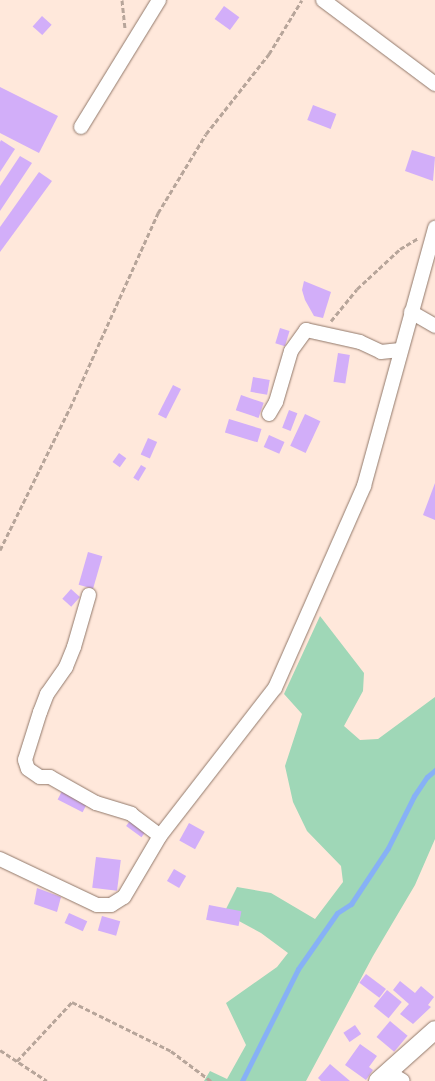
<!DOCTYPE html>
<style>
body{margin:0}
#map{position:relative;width:435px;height:1081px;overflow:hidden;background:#ffe8db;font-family:Figtree,sans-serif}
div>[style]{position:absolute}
.green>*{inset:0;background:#9fd7b7}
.stream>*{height:5px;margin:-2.5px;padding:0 2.5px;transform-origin:2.5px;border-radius:2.5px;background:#87b1f6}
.building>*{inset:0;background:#d2aef9;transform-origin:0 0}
.path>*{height:3px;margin-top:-1.5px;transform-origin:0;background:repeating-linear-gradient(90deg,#b7a59a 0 5px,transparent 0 7.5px)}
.roads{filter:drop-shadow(0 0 1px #91786a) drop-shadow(0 0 1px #91786a)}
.minor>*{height:14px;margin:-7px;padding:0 7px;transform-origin:7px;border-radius:7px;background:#fff}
.tertiary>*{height:18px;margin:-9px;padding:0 9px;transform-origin:9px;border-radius:9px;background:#fff}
span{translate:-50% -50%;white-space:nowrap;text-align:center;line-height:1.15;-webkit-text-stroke:5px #fbfbfb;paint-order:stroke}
</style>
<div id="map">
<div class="green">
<i style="clip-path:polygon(320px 616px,364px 673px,363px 691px,344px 726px,360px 740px,378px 739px,435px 697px,435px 839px,415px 885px,373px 956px,306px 1081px,204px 1081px,210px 1071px,227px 1079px,246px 1045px,226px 1003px,277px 967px,288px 953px,261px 933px,224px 913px,237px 887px,271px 893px,315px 919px,343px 882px,341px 866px,307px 831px,293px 802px,285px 766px,302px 714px,284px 694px)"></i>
</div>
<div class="stream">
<i style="left:242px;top:1081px;width:125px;rotate:-63.4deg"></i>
<i style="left:298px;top:969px;width:68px;rotate:-55.1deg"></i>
<i style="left:337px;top:913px;width:17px;rotate:-33deg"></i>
<i style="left:351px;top:904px;width:67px;rotate:-56.5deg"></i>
<i style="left:388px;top:848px;width:58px;rotate:-63.4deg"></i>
<i style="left:414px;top:796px;width:23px;rotate:-56deg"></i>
<i style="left:427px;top:777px;width:11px;rotate:-41deg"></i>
</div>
<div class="building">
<i style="left:224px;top:6px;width:19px;height:16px;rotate:36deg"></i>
<i style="left:42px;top:16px;width:13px;height:14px;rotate:42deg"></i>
<i style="clip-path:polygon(0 87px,58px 116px,39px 153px,0 133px)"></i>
<i style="left:313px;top:105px;width:25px;height:16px;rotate:21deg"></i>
<i style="clip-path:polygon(1px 140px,15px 149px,0 172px,0 142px)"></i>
<i style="clip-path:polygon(412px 150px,435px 157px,433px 181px,405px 171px)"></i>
<i style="clip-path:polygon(20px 156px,32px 163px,0 211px,0 186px)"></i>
<i style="clip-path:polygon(39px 172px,52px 181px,0 252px,0 227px)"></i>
<i style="clip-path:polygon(304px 281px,331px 292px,323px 318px,314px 316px,305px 300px,302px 290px)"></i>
<i style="left:280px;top:328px;width:10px;height:16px;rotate:17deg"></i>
<i style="left:338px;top:353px;width:12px;height:29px;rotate:9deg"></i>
<i style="left:253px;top:377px;width:17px;height:15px;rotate:10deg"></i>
<i style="left:173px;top:385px;width:9px;height:33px;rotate:27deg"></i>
<i style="left:241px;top:395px;width:24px;height:16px;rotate:19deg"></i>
<i style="left:289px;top:410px;width:9px;height:19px;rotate:21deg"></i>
<i style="left:305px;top:414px;width:17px;height:35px;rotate:25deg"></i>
<i style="left:229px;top:419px;width:34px;height:14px;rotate:17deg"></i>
<i style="left:269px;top:435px;width:17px;height:13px;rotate:24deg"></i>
<i style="left:148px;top:438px;width:10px;height:18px;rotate:24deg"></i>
<i style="left:119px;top:453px;width:9px;height:11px;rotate:36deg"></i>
<i style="left:141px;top:465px;width:6px;height:15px;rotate:31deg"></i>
<i style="clip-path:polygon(435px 483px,435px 520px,423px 515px)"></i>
<i style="left:88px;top:552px;width:15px;height:34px;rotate:16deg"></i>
<i style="left:71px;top:589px;width:12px;height:13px;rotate:42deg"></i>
<i style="left:64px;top:787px;width:28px;height:14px;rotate:27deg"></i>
<i style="left:132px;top:818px;width:19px;height:10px;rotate:36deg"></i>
<i style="left:189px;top:823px;width:18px;height:20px;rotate:29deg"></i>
<i style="left:96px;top:857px;width:25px;height:31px;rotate:7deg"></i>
<i style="left:174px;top:869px;width:14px;height:14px;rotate:30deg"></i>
<i style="clip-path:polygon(37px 888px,61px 897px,57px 912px,34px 904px)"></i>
<i style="left:209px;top:905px;width:33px;height:15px;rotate:11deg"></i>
<i style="left:69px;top:913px;width:20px;height:11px;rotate:24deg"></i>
<i style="left:102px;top:916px;width:19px;height:15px;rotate:16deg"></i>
<i style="left:366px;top:974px;width:25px;height:11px;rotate:37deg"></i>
<i style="clip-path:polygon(400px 981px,415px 993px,421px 986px,434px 997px,428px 1005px,431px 1007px,413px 1024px,400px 1014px,409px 1004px,393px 990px)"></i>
<i style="left:387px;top:990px;width:19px;height:21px;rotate:39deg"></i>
<i style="left:390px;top:1021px;width:23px;height:21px;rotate:40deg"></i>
<i style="left:355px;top:1025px;width:11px;height:14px;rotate:56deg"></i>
<i style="clip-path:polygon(360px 1044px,377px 1056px,369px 1067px,373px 1070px,366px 1080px,345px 1065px)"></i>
<i style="clip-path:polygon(330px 1064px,350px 1081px,321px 1081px,318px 1078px)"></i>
</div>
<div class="path">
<i style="left:122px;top:0;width:29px;rotate:84deg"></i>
<i style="left:331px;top:321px;width:41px;rotate:-50.9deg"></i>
<i style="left:357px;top:289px;width:59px;rotate:-42.9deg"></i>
<i style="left:400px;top:249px;width:21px;rotate:-31deg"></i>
<i style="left:0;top:550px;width:158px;rotate:-63.8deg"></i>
<i style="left:70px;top:408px;width:214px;rotate:-65.7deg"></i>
<i style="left:158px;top:213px;width:92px;rotate:-58.7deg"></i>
<i style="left:206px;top:134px;width:102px;rotate:-51.8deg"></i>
<i style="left:269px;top:54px;width:63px;rotate:-58.6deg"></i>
<i style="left:0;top:1050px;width:56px;rotate:33.4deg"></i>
<i style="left:17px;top:1061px;width:81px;rotate:-47deg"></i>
<i style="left:72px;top:1002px;width:110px;rotate:26.3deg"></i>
<i style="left:171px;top:1051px;width:50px;rotate:36.9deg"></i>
</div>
<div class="roads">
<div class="minor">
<i style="left:323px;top:0;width:140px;rotate:36.9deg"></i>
<i style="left:81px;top:127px;width:149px;rotate:-58.4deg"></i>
<i style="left:411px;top:312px;width:28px;rotate:30deg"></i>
<i style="left:269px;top:414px;width:14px;rotate:-60deg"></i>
<i style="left:276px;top:402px;width:53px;rotate:-73.6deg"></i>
<i style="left:291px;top:351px;width:26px;rotate:-54deg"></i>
<i style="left:306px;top:330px;width:55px;rotate:12.5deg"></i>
<i style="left:360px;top:342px;width:23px;rotate:25deg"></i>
<i style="left:381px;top:352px;width:19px;rotate:-6deg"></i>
<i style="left:89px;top:595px;width:54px;rotate:106.1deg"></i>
<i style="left:74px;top:647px;width:22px;rotate:112deg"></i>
<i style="left:66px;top:667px;width:33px;rotate:125deg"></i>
<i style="left:47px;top:694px;width:19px;rotate:111deg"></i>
<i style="left:40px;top:712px;width:50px;rotate:107.4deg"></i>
<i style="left:25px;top:760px;width:9px;rotate:72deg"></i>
<i style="left:28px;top:769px;width:14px;rotate:34deg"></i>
<i style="left:40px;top:777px;width:10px"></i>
<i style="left:50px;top:777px;width:53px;rotate:29.5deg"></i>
<i style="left:96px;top:803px;width:37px;rotate:17deg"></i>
<i style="left:131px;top:814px;width:36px;rotate:37deg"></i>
<i style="left:0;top:859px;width:107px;rotate:25.4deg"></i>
<i style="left:97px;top:905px;width:14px"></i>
<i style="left:111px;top:905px;width:15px;rotate:-32deg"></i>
<i style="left:124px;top:897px;width:71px;rotate:-59.5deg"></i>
<i style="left:160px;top:836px;width:187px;rotate:-52.2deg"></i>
<i style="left:275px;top:688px;width:221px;rotate:-66.2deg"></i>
<i style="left:364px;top:486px;width:268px;rotate:-74.6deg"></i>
<i style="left:388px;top:1072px;width:17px;rotate:31deg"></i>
</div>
<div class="tertiary">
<i style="left:378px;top:1081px;width:76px;rotate:-41.8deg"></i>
</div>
</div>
</div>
